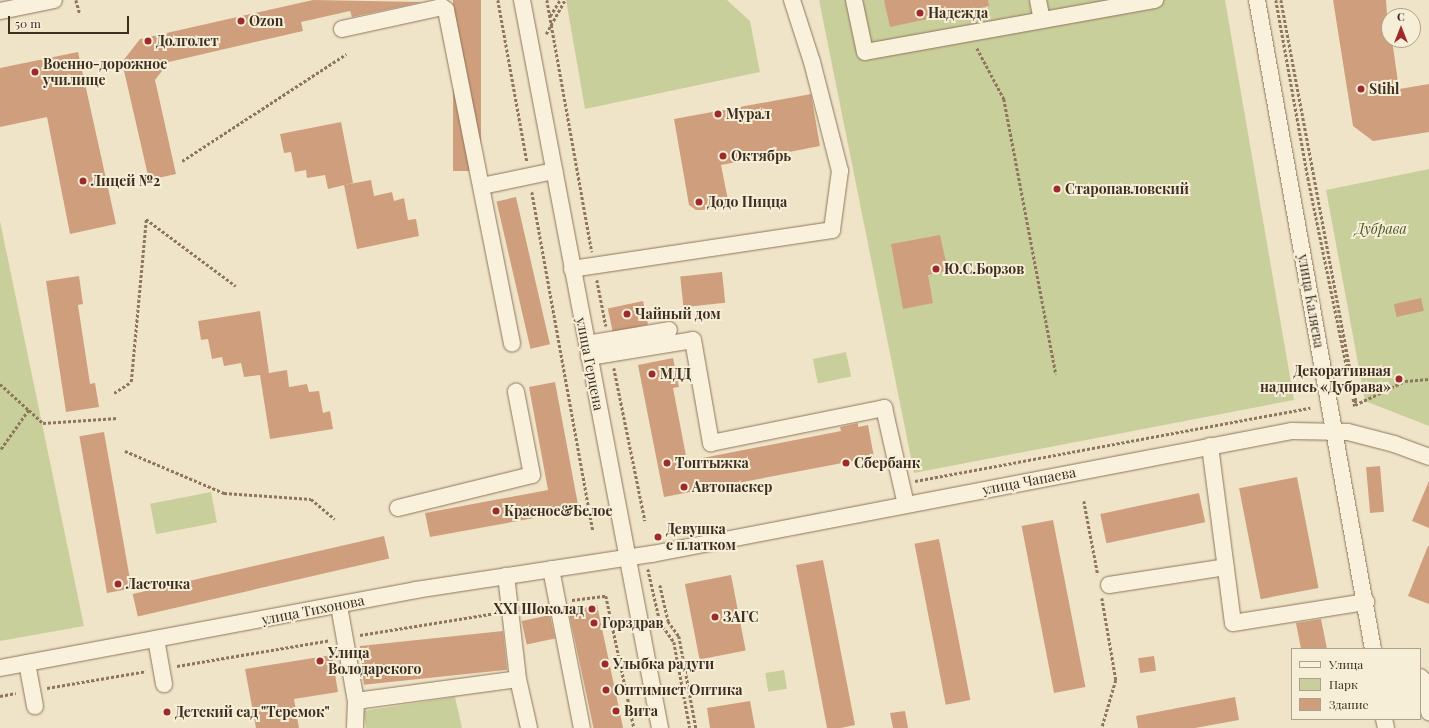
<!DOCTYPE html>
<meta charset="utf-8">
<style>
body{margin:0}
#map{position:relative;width:1429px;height:728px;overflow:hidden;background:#f0e4c8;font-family:"Playfair Display",serif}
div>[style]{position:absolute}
.green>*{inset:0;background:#c9cf9b;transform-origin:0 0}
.building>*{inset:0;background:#cf9f7d;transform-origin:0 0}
.path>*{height:2.5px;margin-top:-1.25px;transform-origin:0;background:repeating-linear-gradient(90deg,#8d765c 0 3px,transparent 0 5px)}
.roads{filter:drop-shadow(0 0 1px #8d765c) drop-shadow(0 0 1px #8d765c)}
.minor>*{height:16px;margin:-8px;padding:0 8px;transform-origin:8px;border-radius:8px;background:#faf1dc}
.dots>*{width:11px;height:11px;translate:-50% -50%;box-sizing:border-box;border:2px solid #f7eed8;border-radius:50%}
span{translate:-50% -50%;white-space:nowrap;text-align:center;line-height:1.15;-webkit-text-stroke:4px #f7eed8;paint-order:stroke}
.poi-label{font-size:14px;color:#3d2e20;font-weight:700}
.left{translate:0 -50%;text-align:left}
.right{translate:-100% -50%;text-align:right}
.park-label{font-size:14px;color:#4d5a26;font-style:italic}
.street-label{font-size:14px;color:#3d2e20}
.legend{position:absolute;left:1291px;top:648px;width:130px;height:72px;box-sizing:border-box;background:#f7eed8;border:1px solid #ada18e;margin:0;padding:5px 7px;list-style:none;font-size:12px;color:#3d2e20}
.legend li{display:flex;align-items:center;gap:8px;height:20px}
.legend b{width:20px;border:1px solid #ada18e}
.north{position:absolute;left:1381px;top:8px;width:40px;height:40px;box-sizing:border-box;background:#f7eed8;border:1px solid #ada18e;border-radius:50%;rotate:0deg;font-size:11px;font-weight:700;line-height:16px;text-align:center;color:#3d2e20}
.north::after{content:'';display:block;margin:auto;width:14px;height:18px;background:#9e2a2b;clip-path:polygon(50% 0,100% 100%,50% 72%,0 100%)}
.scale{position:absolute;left:8px;top:16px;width:121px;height:18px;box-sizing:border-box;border:2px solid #3d2e20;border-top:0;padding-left:5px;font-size:12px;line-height:14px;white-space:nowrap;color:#3d2e20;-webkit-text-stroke:3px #f7eed8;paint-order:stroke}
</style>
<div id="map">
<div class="green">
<i style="clip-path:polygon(566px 0,727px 0,750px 21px,760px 72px,585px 109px)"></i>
<i style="clip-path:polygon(819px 0,1225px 0,1294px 400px,914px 473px)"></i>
<i style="clip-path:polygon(1429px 169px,1429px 426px,1365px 401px,1326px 190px)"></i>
<i style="clip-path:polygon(0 221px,84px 626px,0 641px)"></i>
<i style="left:846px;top:352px;width:25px;height:34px;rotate:78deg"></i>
<i style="left:211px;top:492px;width:31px;height:62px;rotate:79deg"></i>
<i style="left:784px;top:670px;width:19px;height:19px;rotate:81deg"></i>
<i style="clip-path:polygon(455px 697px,462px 728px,366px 728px,363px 711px)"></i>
</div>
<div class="building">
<i style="clip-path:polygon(313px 0,422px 2px,352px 17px,350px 11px,301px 22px,303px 31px,169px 62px,155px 80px,176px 174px,149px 180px,122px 62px,140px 39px)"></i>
<i style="left:453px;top:0;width:28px;height:171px"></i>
<i style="clip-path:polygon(884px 0,988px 0,989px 6px,890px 27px)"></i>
<i style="clip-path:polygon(1333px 0,1386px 0,1389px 40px,1392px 40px,1399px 89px,1429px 84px,1429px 132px,1373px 141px,1353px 126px)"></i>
<i style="clip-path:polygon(78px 52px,116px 224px,70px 234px,47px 117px,0 127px,0 68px)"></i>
<i style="clip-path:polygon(811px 94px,820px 146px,721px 165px,729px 205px,702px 210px,696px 210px,689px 205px,674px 119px)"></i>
<i style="clip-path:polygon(341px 122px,353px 183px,328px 189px,325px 175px,307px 178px,306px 170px,295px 172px,291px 152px,284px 153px,280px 134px)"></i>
<i style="clip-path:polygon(371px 180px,374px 196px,392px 192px,394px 201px,404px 198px,408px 220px,416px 219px,419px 236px,357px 249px,344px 185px)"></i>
<i style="left:516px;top:197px;width:151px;height:20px;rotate:77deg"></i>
<i style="clip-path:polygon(940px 235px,948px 271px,928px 275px,933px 303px,903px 309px,891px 244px)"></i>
<i style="left:722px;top:272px;width:31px;height:42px;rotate:84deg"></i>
<i style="clip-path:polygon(79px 276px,83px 304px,78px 305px,90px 384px,95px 383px,99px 407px,66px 412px,46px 281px)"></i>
<i style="left:1421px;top:298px;width:13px;height:28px;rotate:77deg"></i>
<i style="left:643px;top:301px;width:24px;height:36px;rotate:78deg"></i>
<i style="clip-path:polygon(260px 311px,269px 373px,287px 370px,289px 387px,307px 384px,309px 392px,319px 391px,323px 413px,330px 411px,333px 429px,270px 439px,260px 375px,244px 377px,241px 363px,224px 366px,222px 357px,212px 359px,208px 339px,201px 340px,198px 321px)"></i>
<i style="clip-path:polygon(673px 358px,679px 387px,673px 388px,687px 461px,841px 431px,840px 427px,858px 423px,858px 427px,868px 425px,874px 457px,664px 497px,638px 365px)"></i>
<i style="clip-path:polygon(555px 382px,579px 510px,430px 537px,425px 513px,548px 490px,529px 387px)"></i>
<i style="left:104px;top:432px;width:159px;height:25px;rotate:80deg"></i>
<i style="left:1380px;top:466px;width:46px;height:14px;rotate:85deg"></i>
<i style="left:1297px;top:477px;width:113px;height:59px;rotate:79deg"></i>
<i style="clip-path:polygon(1429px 481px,1429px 528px,1412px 521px)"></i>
<i style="left:1199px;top:493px;width:30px;height:101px;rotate:78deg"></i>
<i style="left:1053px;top:520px;width:170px;height:32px;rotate:79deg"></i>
<i style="left:384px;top:536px;width:23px;height:258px;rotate:77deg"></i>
<i style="left:939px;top:539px;width:164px;height:25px;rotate:79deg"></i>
<i style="clip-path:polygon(1428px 546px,1429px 546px,1429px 604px,1408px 596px)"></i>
<i style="clip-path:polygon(823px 560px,855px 725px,841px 728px,827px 728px,796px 565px)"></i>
<i style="left:731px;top:575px;width:77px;height:47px;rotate:79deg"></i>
<i style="left:597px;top:605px;width:126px;height:29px;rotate:78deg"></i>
<i style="left:550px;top:615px;width:24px;height:29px;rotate:78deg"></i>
<i style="clip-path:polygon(1321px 619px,1327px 649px,1301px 649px,1296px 623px)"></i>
<i style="left:503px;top:631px;width:39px;height:144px;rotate:84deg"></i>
<i style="clip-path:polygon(332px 655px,338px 692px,294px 699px,299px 728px,256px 728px,245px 669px)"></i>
<i style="left:1154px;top:656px;width:15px;height:16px;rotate:82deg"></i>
<i style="clip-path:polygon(1235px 697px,1239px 720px,1195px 728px,1138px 728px,1136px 716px)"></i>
<i style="clip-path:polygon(750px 701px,755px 728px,710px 728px,707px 708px)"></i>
<i style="clip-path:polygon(905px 711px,908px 728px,893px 728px,890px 713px)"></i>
</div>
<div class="path">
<i style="left:76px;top:0;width:15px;rotate:74deg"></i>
<i style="left:498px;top:0;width:164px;rotate:79.8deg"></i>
<i style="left:547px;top:0;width:256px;rotate:79.9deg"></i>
<i style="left:1276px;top:0;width:181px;rotate:79.8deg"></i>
<i style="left:1308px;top:178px;width:233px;rotate:78.4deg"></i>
<i style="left:1281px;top:0;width:407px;rotate:79.4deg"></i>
<i style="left:1356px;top:400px;width:5px;rotate:101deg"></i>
<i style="left:550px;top:16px;width:19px;rotate:-58deg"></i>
<i style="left:546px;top:34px;width:39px;rotate:-61deg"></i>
<i style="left:977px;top:48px;width:58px;rotate:62.1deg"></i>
<i style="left:1004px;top:99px;width:280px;rotate:79.3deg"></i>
<i style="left:182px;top:161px;width:196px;rotate:-33.1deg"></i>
<i style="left:532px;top:192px;width:345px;rotate:79.8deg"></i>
<i style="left:146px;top:219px;width:112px;rotate:36.7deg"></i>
<i style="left:597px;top:280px;width:47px;rotate:78.9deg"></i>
<i style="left:614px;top:368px;width:156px;rotate:78.5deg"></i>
<i style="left:0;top:384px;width:39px;rotate:42deg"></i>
<i style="left:29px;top:410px;width:50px;rotate:125.3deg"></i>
<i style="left:114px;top:393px;width:20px;rotate:-33deg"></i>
<i style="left:131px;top:382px;width:164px;rotate:-84.7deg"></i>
<i style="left:1355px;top:405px;width:55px;rotate:-25.6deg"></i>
<i style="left:1405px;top:381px;width:24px;rotate:-5deg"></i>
<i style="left:29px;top:410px;width:19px;rotate:43deg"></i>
<i style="left:43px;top:423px;width:75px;rotate:-3.8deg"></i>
<i style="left:125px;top:451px;width:108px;rotate:23deg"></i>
<i style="left:224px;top:493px;width:87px;rotate:3.9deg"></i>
<i style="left:311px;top:499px;width:31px;rotate:40deg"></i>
<i style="left:915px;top:481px;width:402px;rotate:-10.5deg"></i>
<i style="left:1084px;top:501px;width:75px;rotate:79.3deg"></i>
<i style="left:648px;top:569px;width:54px;rotate:77.2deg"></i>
<i style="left:660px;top:622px;width:24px;rotate:55deg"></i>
<i style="left:674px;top:642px;width:87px;rotate:79.5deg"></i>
<i style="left:660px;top:585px;width:37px;rotate:77deg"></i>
<i style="left:668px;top:621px;width:19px;rotate:54deg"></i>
<i style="left:679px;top:636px;width:94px;rotate:79.5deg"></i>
<i style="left:1102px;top:598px;width:83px;rotate:80.3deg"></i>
<i style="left:1116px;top:680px;width:50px;rotate:106.3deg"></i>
<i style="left:572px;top:600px;width:34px;rotate:-7deg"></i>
<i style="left:606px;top:596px;width:135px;rotate:78deg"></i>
<i style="left:524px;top:608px;width:19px;rotate:-9deg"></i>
<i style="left:360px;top:635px;width:138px;rotate:-9.2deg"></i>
<i style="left:177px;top:666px;width:155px;rotate:-9.6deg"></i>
<i style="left:47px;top:688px;width:100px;rotate:-9.7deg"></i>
<i style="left:0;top:696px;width:16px;rotate:-11deg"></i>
</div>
<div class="roads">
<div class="minor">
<i style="left:522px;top:0;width:741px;rotate:79.27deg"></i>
<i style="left:854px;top:0;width:53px;rotate:78.1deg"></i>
<i style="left:865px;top:52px;width:295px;rotate:-10.2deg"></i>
<i style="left:1038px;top:0;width:20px;rotate:79deg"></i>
<i style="left:1257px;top:0;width:659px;rotate:79.87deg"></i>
<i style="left:0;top:11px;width:55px;rotate:-11.5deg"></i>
<i style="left:342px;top:29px;width:102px;rotate:-12.4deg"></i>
<i style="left:442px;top:7px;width:5px;rotate:37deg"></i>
<i style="left:446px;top:10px;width:340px;rotate:78.8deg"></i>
<i style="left:482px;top:186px;width:74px;rotate:-11.8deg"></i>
<i style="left:572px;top:269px;width:263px;rotate:-8.5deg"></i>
<i style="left:832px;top:230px;width:60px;rotate:-82.3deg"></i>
<i style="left:840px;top:171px;width:113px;rotate:-104.4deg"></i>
<i style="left:812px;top:62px;width:65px;rotate:-107.9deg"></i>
<i style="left:587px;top:344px;width:83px;rotate:-9.7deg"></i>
<i style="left:589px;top:357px;width:105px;rotate:-9.3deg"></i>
<i style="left:693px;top:340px;width:105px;rotate:80.1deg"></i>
<i style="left:711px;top:443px;width:177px;rotate:-11.4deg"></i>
<i style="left:884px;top:408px;width:99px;rotate:77.2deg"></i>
<i style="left:1210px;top:446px;width:178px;rotate:82.6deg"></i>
<i style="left:1233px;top:623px;width:135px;rotate:-9deg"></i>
<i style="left:398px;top:508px;width:138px;rotate:-13.8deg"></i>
<i style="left:532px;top:475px;width:85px;rotate:-100.9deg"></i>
<i style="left:551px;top:569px;width:162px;rotate:79deg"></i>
<i style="left:1109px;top:585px;width:118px;rotate:-8.7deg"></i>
<i style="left:339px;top:606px;width:97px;rotate:79.9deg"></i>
<i style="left:356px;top:701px;width:163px;rotate:-7.7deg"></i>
<i style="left:518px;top:679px;width:104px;rotate:-96.6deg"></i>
<i style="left:156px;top:639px;width:46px;rotate:79.9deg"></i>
<i style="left:27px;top:663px;width:44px;rotate:79.5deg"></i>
<i style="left:0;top:668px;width:423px;rotate:-10.6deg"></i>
<i style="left:416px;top:590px;width:239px;rotate:-8.7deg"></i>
<i style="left:652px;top:554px;width:652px;rotate:-10.88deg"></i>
<i style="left:1292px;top:431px;width:56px;rotate:1deg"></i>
<i style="left:1348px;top:432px;width:48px;rotate:14.6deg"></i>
<i style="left:1394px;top:444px;width:37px;rotate:20deg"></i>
<i style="left:1420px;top:677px;width:4px;rotate:45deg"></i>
<i style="left:1423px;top:680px;width:33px;rotate:79deg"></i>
<i style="left:518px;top:679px;width:50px;rotate:77.3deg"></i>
<i style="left:1384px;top:719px;width:9px;rotate:77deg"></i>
<i style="left:355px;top:728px;width:27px;rotate:-88deg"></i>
</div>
</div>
<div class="dots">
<i style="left:920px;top:13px;background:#9e2a2b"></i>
<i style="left:241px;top:21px;background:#9e2a2b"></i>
<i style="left:148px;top:41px;background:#9e2a2b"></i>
<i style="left:35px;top:72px;background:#9e2a2b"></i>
<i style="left:1361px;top:89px;background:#9e2a2b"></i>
<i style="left:718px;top:114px;background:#9e2a2b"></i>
<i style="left:723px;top:156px;background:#9e2a2b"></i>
<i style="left:83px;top:181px;background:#9e2a2b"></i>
<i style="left:1057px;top:189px;background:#9e2a2b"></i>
<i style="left:699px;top:202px;background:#9e2a2b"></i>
<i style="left:936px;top:269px;background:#9e2a2b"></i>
<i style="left:627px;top:314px;background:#9e2a2b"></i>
<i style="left:652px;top:374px;background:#9e2a2b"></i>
<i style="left:1399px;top:379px;background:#9e2a2b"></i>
<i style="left:667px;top:463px;background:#9e2a2b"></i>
<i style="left:846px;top:463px;background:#9e2a2b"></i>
<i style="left:684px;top:487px;background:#9e2a2b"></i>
<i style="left:496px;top:511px;background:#9e2a2b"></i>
<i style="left:658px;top:537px;background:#9e2a2b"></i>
<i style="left:118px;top:584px;background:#9e2a2b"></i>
<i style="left:592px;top:609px;background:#9e2a2b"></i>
<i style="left:715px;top:617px;background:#9e2a2b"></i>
<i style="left:594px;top:623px;background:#9e2a2b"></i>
<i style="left:320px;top:661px;background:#9e2a2b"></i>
<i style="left:605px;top:664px;background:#9e2a2b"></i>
<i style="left:606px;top:690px;background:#9e2a2b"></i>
<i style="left:616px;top:711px;background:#9e2a2b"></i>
<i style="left:167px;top:712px;background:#9e2a2b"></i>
</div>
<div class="poi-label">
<span class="left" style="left:928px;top:13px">Надежда</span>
<span class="left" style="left:249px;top:21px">Ozon</span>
<span class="left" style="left:156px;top:41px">Долголет</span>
<span class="left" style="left:43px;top:72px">Военно-дорожное<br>училище</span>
<span class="left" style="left:1369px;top:89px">Stihl</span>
<span class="left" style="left:726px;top:114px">Мурал</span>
<span class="left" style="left:731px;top:156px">Октябрь</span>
<span class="left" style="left:91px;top:181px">Лицей №2</span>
<span class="left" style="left:1065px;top:189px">Старопавловский</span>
<span class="left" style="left:707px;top:202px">Додо Пицца</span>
<span class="left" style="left:944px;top:269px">Ю.С.Борзов</span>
<span class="left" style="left:635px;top:314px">Чайный дом</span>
<span class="right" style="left:1391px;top:379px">Декоративная<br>надпись «Дубрава»</span>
<span class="left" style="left:660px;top:374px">МДД</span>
<span class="left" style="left:675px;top:463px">Топтыжка</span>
<span class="left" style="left:854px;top:463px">Сбербанк</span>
<span class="left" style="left:692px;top:487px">Автопаскер</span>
<span class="left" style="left:504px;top:511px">Красное&amp;Белое</span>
<span class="left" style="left:666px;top:537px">Девушка<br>с платком</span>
<span class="left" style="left:126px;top:584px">Ласточка</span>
<span class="right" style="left:584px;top:609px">XXI Шоколад</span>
<span class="left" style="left:723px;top:617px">ЗАГС</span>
<span class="left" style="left:602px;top:623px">Горздрав</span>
<span class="left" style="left:328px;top:661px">Улица<br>Володарского</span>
<span class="left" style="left:613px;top:664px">Улыбка радуги</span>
<span class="left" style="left:614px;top:690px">Оптимист Оптика</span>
<span class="left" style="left:624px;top:711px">Вита</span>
<span class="left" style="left:175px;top:712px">Детский сад "Теремок"</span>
</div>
<div class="park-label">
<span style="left:1381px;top:229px">Дубрава</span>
</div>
<div class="street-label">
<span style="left:1311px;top:301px;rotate:80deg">улица Каляева</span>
<span style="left:590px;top:364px;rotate:79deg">улица Герцена</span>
<span style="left:1029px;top:481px;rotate:-11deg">улица Чапаева</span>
<span style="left:313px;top:610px;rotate:-11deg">улица Тихонова</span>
</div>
<ul class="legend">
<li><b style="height:5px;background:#faf1dc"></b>Улица</li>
<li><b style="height:11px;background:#c9cf9b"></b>Парк</li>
<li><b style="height:11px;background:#cf9f7d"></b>Здание</li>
</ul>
<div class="north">С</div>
<div class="scale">50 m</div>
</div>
